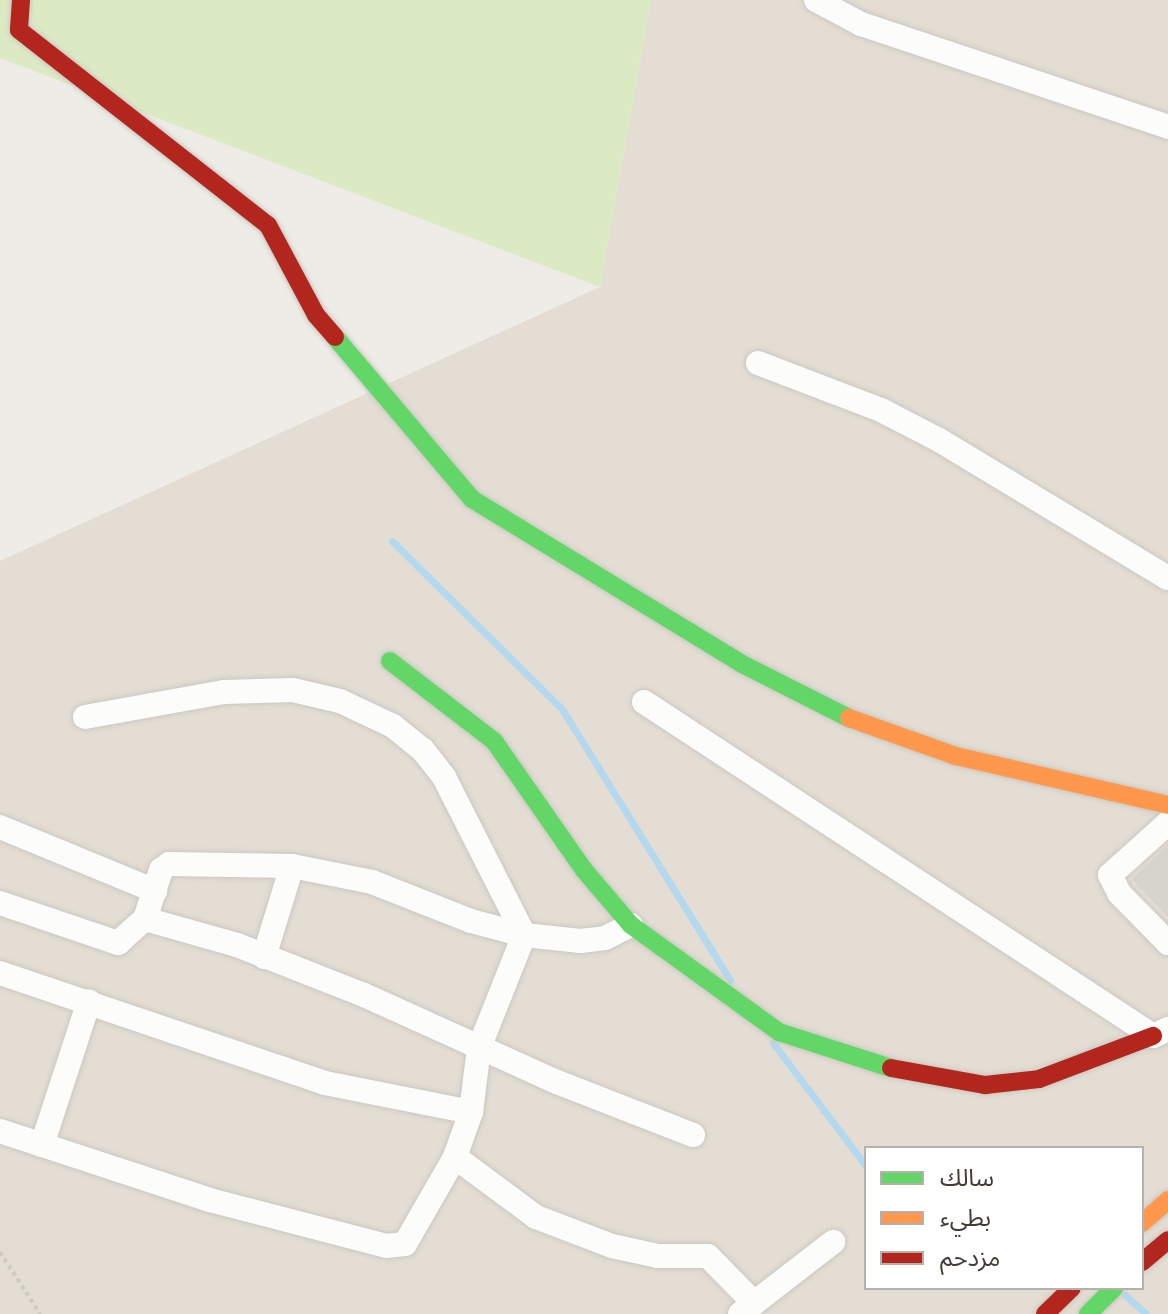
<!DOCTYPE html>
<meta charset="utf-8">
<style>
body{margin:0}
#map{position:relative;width:1168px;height:1314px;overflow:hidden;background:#eeece6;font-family:Jost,"Noto Sans Arabic",sans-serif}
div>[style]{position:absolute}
.residential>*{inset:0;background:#e3ddd3}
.green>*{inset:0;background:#dceac4}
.stream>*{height:7px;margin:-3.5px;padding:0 3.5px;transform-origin:3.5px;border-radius:3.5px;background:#b4d8ee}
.building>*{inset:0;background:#d7d4ce}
.path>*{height:4px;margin-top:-2px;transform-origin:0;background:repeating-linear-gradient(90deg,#cccac5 0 4px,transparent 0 8px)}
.roads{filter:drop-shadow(0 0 2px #cac8c2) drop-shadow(0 0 2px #cac8c2)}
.street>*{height:24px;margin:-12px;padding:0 12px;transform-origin:12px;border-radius:12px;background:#fcfcfb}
.fast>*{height:18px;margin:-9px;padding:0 9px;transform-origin:9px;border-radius:9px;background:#63d668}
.slow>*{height:18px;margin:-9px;padding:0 9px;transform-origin:9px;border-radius:9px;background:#ff974d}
.jam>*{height:18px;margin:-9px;padding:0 9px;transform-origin:9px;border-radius:9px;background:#b3261e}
span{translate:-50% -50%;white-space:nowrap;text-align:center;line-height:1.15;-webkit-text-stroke:7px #fff;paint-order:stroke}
.legend{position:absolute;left:864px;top:1146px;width:280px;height:144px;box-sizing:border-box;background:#fff;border:2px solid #b4b1ad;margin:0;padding:10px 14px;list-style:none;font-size:24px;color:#433c33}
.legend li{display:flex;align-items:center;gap:16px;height:40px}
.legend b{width:40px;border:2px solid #b4b1ad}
</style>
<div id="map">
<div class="residential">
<i style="clip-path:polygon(evenodd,651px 0,1168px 0,1168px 1314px,0 1314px,0 561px,600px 287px,651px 0,866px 1148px,1142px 1148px,1142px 1288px,866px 1288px,866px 1148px)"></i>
</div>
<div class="green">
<i style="clip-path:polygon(0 0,651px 0,600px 287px,0 58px)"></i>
</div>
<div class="stream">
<i style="left:392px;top:541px;width:239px;rotate:44.7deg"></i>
<i style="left:562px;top:709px;width:319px;rotate:58.2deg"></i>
<i style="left:773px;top:1043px;width:154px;rotate:52.9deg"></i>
<i style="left:1125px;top:1295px;width:28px;rotate:42deg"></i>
</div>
<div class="building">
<i style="clip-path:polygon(1168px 845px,1168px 917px,1132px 879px)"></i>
</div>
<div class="path">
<i style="left:0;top:1252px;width:74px;rotate:57.2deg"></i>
</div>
<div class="roads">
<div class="street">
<i style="left:816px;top:0;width:51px;rotate:28.1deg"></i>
<i style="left:861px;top:24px;width:324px;rotate:18.5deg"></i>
<i style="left:758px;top:363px;width:132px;rotate:20.9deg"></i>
<i style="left:881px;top:410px;width:65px;rotate:27.3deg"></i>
<i style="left:939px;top:440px;width:267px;rotate:31.1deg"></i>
<i style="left:644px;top:702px;width:609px;rotate:33.27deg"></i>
<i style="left:1153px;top:1036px;width:17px;rotate:-25deg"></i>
<i style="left:85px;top:717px;width:141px;rotate:-10.2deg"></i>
<i style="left:224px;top:692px;width:69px;rotate:-1.7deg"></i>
<i style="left:293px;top:690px;width:48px;rotate:13.2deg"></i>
<i style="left:340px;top:701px;width:59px;rotate:25.3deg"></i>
<i style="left:393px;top:726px;width:38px;rotate:39deg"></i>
<i style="left:423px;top:750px;width:34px;rotate:52deg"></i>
<i style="left:444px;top:777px;width:177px;rotate:63.1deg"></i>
<i style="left:524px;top:935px;width:122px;rotate:111.7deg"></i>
<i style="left:479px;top:1048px;width:64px;rotate:97.1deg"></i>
<i style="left:1168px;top:823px;width:78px;rotate:138.1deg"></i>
<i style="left:1110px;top:875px;width:20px;rotate:63deg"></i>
<i style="left:1119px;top:893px;width:70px;rotate:45.6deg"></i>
<i style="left:0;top:827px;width:168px;rotate:22.4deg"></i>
<i style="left:0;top:903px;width:125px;rotate:18.7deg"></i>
<i style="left:118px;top:943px;width:36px;rotate:-42deg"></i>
<i style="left:145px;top:919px;width:52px;rotate:-71.9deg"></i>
<i style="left:161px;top:870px;width:10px;rotate:-37deg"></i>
<i style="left:169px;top:864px;width:123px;rotate:0.9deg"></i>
<i style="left:292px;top:866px;width:82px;rotate:11.3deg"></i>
<i style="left:372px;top:882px;width:106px;rotate:21.5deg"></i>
<i style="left:471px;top:921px;width:55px;rotate:14.8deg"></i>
<i style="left:524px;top:935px;width:57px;rotate:6deg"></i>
<i style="left:581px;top:941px;width:24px;rotate:-7deg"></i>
<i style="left:605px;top:938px;width:29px;rotate:-27deg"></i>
<i style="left:145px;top:919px;width:96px;rotate:15.8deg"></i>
<i style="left:237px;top:945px;width:136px;rotate:21.5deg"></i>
<i style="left:364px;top:995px;width:212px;rotate:24.3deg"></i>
<i style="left:557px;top:1082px;width:146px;rotate:21.3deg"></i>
<i style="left:264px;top:957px;width:95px;rotate:-72.9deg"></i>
<i style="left:0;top:973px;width:343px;rotate:18.7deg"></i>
<i style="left:325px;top:1083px;width:149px;rotate:11.2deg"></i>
<i style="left:471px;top:1112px;width:48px;rotate:109.6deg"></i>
<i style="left:455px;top:1157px;width:101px;rotate:36.5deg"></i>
<i style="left:536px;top:1217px;width:81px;rotate:20.9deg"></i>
<i style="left:612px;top:1246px;width:47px;rotate:12.3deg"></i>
<i style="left:658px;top:1256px;width:50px"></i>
<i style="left:708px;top:1256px;width:66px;rotate:45.6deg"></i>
<i style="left:0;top:1131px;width:221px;rotate:18.2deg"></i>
<i style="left:210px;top:1200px;width:182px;rotate:14.6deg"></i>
<i style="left:386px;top:1246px;width:19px;rotate:-6deg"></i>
<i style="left:405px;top:1244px;width:100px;rotate:-60.1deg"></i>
<i style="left:42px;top:1145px;width:151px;rotate:-71.9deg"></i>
<i style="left:740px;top:1314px;width:118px;rotate:-37.7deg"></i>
</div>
<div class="fast">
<i style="left:335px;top:337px;width:212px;rotate:49.8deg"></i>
<i style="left:472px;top:499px;width:316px;rotate:31.4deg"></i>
<i style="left:742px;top:664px;width:120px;rotate:26.8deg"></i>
<i style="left:390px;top:661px;width:131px;rotate:37.6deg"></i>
<i style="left:494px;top:741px;width:157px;rotate:55.1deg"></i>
<i style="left:584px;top:870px;width:72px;rotate:49.5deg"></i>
<i style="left:631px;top:925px;width:183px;rotate:35.9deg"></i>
<i style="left:779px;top:1032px;width:118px;rotate:17.8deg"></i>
<i style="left:1088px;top:1314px;width:37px;rotate:-45deg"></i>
</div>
<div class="slow">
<i style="left:849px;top:718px;width:114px;rotate:19.6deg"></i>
<i style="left:956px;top:756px;width:218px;rotate:13deg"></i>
<i style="left:1142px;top:1223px;width:35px;rotate:-41deg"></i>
</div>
<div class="jam">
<i style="left:21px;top:0;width:30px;rotate:94deg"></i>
<i style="left:19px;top:30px;width:316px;rotate:38.1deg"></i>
<i style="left:268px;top:225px;width:102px;rotate:61.9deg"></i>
<i style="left:316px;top:315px;width:29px;rotate:49deg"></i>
<i style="left:891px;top:1068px;width:96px;rotate:10.3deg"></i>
<i style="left:985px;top:1085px;width:54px;rotate:-6.3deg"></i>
<i style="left:1039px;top:1079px;width:122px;rotate:-20.7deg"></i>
<i style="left:1142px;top:1262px;width:34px;rotate:-40deg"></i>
<i style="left:1045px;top:1314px;width:37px;rotate:-44deg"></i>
</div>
</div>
<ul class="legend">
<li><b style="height:10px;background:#63d668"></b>سالك</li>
<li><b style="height:10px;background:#ff974d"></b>بطيء</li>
<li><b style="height:10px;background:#b3261e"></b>مزدحم</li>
</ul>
</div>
